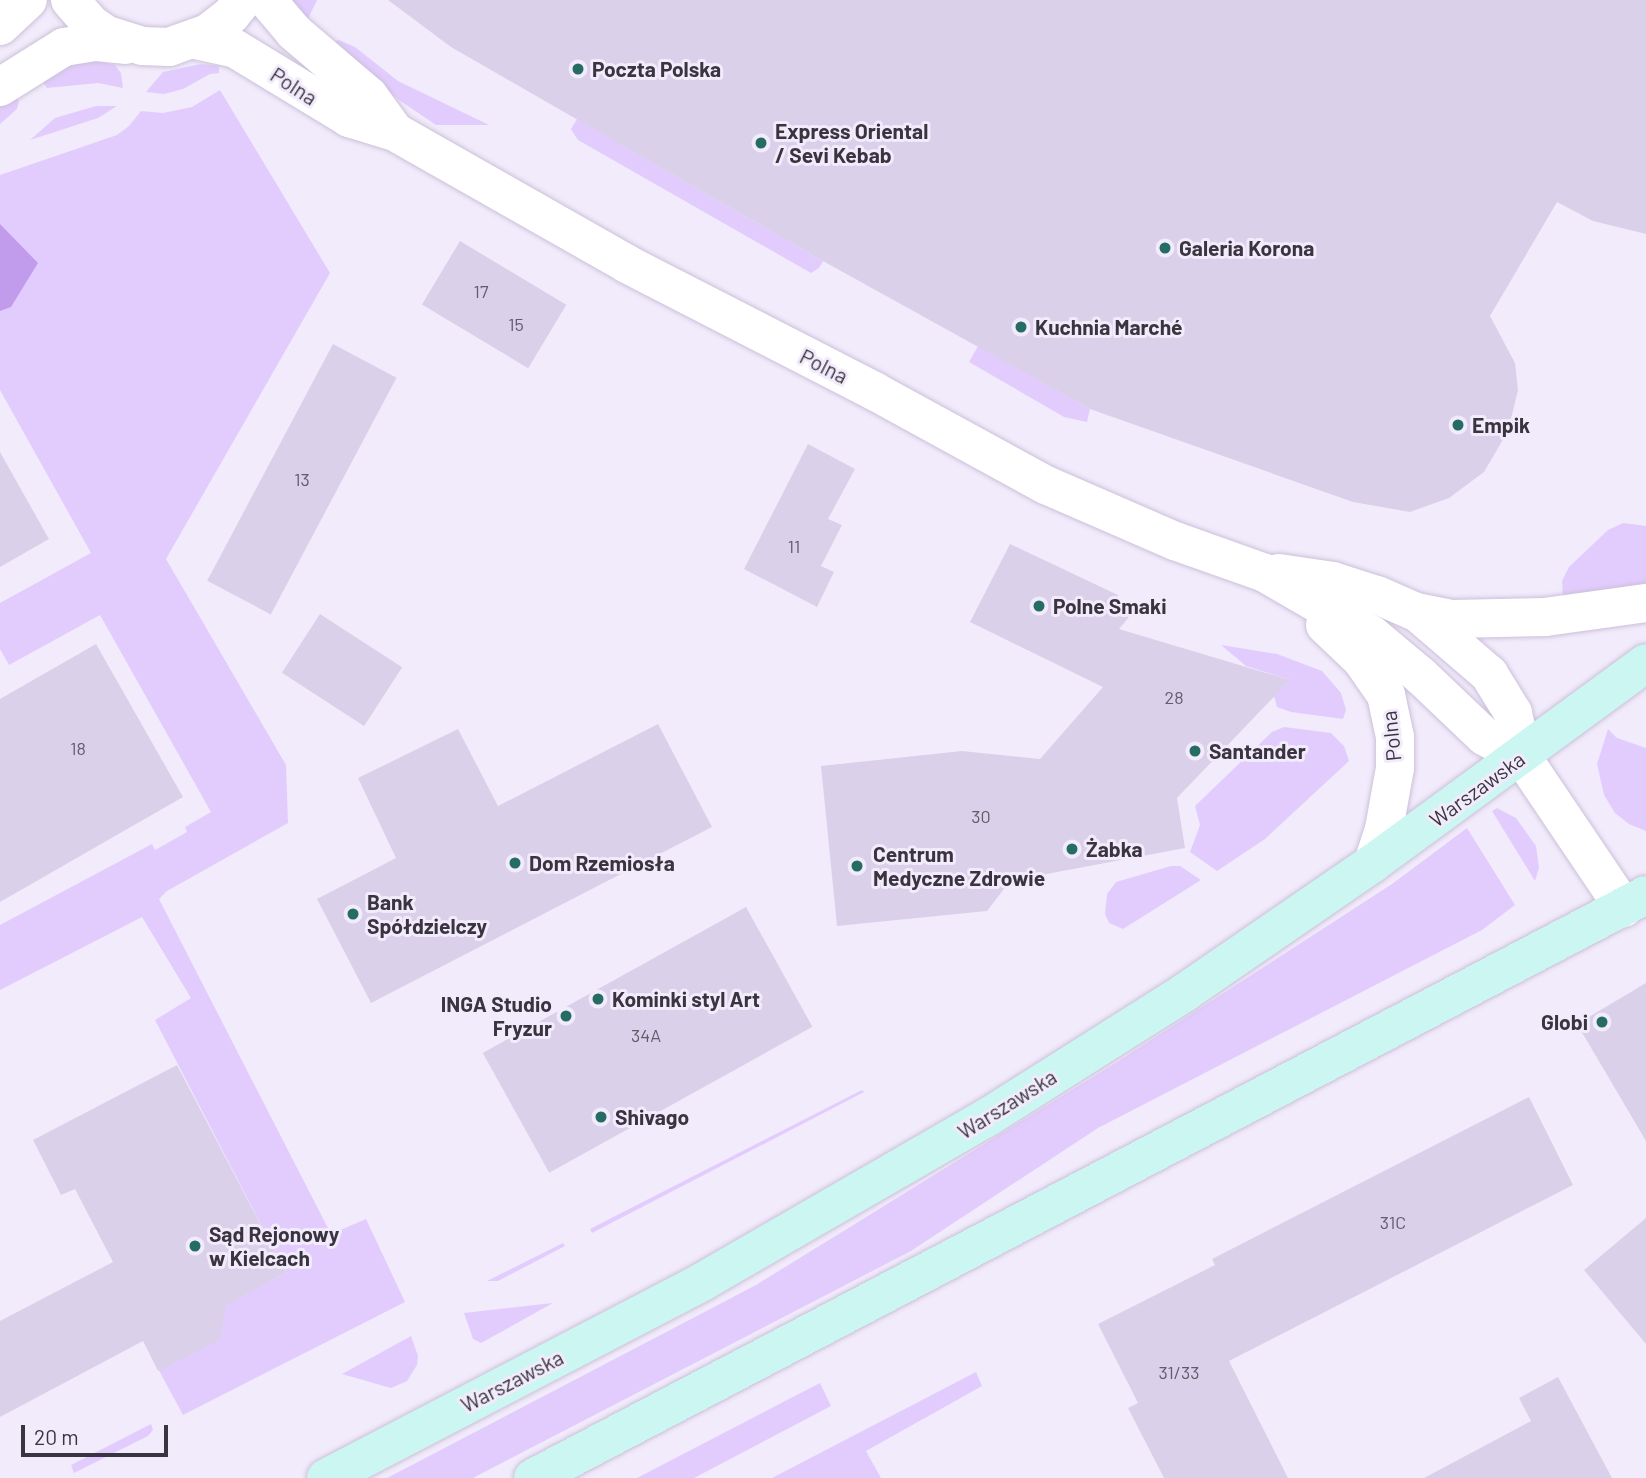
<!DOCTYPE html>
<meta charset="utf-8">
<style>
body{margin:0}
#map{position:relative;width:1646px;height:1478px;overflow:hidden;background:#f2ebfb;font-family:Barlow,sans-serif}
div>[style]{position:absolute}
.green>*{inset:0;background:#e2ccfd}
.forest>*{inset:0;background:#c19cec}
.building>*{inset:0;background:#dbd0ea;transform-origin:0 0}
.roads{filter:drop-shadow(0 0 2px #cbc0da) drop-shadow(0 0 2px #cbc0da)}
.street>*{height:38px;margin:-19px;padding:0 19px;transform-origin:19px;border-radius:19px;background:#fff}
.secondary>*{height:38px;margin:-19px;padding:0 19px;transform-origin:19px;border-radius:19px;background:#ccf6f1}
.dots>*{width:19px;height:19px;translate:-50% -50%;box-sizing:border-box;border:4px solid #f2ebfb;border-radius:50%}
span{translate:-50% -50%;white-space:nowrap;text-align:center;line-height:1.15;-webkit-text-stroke:6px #f2ebfb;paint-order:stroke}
.number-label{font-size:18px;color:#625b6a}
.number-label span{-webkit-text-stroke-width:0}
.poi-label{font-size:21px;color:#39343f;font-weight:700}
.left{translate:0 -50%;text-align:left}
.right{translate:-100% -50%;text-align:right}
.street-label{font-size:21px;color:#39343f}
.scale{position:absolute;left:21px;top:1425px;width:147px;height:32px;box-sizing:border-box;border:4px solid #39343f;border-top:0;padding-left:9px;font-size:21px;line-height:24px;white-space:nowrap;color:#39343f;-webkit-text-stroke:5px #f2ebfb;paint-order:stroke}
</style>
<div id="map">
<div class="green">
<i style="clip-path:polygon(287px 0,317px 0,306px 23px)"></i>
<i style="clip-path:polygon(339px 40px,355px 47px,398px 81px,489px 125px,436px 125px,399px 100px,329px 43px)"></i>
<i style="clip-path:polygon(90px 59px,115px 65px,121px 73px,123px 88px,98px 83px,47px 88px,39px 76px)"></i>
<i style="clip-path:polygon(201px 64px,219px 66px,219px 73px,210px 74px,183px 89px,164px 94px,146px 92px,163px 72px)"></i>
<i style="clip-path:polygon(220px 90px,330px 273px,166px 559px,286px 765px,288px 823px,167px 891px,159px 899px,331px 1234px,366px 1219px,405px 1302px,183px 1415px,155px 1363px,211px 1312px,286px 1273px,155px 1020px,191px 998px,142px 917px,0 990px,0 925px,152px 844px,155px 850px,187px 832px,185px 827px,211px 812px,100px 615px,9px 665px,0 649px,0 603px,91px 553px,0 390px,0 175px,117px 135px,129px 126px,141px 111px,163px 113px,192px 107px)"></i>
<i style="clip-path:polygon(13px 94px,19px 101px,17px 109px,0 124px,0 107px)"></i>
<i style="clip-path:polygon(96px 106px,117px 106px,98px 118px,30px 140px,55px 118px)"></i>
<i style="clip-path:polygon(577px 119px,823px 261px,819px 268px,811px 273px,578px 140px,571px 129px)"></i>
<i style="clip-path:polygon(978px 346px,1090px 409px,1087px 422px,1064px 417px,969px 362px)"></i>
<i style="clip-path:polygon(1623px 523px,1646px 526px,1646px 584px,1622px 591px,1563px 598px,1562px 581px,1569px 567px,1608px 530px)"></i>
<i style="clip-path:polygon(1221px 645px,1277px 654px,1322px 671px,1341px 693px,1346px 710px,1343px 719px,1291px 712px,1277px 707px,1274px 696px,1290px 680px,1246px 666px)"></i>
<i style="clip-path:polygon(1284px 727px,1331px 733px,1344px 746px,1349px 761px,1265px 839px,1217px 871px,1190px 852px,1200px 825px,1195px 806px,1272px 732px)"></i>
<i style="clip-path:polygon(1608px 729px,1617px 738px,1646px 748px,1646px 831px,1629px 824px,1615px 813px,1604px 795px,1597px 764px)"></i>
<i style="clip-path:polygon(1497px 808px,1516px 818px,1536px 846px,1539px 868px,1535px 881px,1492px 811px)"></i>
<i style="clip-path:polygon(1467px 828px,1515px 905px,1482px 930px,1098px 1128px,911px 1251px,473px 1478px,387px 1478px,756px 1285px,1117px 1062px,1392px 884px)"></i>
<i style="clip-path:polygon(1171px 866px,1180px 866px,1201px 880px,1123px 929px,1109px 923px,1105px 914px,1107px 894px,1116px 882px)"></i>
<i style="clip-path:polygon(862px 1090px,864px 1092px,592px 1233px,590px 1229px)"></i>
<i style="clip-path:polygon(563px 1243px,565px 1246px,498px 1281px,487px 1281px)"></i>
<i style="clip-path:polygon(553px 1303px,481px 1343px,473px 1339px,464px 1313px)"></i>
<i style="clip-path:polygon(411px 1336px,418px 1356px,417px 1365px,407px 1381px,391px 1388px,342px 1374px)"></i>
<i style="clip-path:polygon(976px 1372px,982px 1386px,866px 1451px,881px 1478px,772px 1478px)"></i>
<i style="clip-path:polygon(820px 1383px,831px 1406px,694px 1478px,637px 1478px)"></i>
<i style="clip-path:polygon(151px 1424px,153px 1430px,148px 1436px,74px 1473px,71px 1465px)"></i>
</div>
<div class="forest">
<i style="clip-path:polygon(0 224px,38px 263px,11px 307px,0 311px)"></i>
</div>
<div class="building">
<i style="clip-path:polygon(388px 0,1646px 0,1646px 234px,1593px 221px,1557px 202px,1490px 316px,1515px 363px,1518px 390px,1508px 431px,1484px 472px,1449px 498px,1410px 512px,1353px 502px,1090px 409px,823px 261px,451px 47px)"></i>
<i style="left:460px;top:241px;width:124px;height:74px;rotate:31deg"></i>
<i style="left:333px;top:344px;width:72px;height:268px;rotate:28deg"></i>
<i style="clip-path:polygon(808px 444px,855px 469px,828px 519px,842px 525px,821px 566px,834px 572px,817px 607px,744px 569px)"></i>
<i style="clip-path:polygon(0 452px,49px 539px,0 567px)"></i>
<i style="clip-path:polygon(1010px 544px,1118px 595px,1118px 604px,1133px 612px,1119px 629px,1290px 680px,1177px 798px,1185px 848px,1010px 881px,987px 911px,837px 926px,821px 766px,962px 751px,1040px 759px,1103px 687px,970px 622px)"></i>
<i style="left:320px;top:614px;width:98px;height:70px;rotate:33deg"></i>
<i style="clip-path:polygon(96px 644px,183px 797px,0 902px,0 699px)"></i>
<i style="clip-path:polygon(658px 724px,712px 827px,371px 1003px,317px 899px,396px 858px,358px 778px,458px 729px,498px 806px)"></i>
<i style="left:746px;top:907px;width:137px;height:301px;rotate:61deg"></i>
<i style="clip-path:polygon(1646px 983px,1646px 1141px,1577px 1024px)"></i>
<i style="clip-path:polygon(177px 1065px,286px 1273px,226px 1305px,220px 1340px,158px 1371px,143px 1341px,0 1417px,0 1321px,113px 1262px,75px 1189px,61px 1195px,33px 1140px)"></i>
<i style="clip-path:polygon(1529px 1097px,1573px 1185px,1229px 1361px,1288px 1478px,1164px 1478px,1128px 1408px,1138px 1403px,1098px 1324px,1215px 1265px,1212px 1259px)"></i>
<i style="clip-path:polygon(1646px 1218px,1646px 1344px,1584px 1270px)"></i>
<i style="clip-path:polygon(1558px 1377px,1612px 1478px,1424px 1478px,1531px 1421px,1519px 1398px)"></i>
</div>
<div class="roads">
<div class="street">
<i style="left:70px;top:0;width:32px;rotate:49deg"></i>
<i style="left:91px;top:24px;width:19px;rotate:35deg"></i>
<i style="left:107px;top:35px;width:37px;rotate:17deg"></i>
<i style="left:142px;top:46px;width:27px;rotate:2deg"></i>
<i style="left:169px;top:47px;width:41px;rotate:-19.7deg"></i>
<i style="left:208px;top:33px;width:29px;rotate:-38deg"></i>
<i style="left:231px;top:15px;width:19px;rotate:-51deg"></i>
<i style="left:267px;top:0;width:42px;rotate:49.8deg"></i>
<i style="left:294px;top:32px;width:99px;rotate:40.5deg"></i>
<i style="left:369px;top:96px;width:44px;rotate:54.2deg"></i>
<i style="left:0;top:26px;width:38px;rotate:-43deg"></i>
<i style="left:195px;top:40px;width:40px;rotate:12deg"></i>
<i style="left:234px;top:48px;width:135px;rotate:31.3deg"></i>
<i style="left:349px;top:118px;width:48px;rotate:16.9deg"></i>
<i style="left:395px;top:132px;width:267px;rotate:29.6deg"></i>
<i style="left:627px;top:264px;width:278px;rotate:27.2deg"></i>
<i style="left:874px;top:391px;width:196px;rotate:28.7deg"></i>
<i style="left:1046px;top:485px;width:141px;rotate:23.5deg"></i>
<i style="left:1175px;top:541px;width:96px;rotate:19.6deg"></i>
<i style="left:1265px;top:573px;width:124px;rotate:30.1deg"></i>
<i style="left:1372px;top:635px;width:64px;rotate:39.9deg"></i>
<i style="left:1421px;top:676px;width:87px;rotate:43.6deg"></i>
<i style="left:1484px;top:736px;width:43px;rotate:28.9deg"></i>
<i style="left:0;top:87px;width:75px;rotate:-32deg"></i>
<i style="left:64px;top:47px;width:33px;rotate:-9deg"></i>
<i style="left:97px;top:42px;width:28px;rotate:6deg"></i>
<i style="left:1279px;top:573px;width:55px;rotate:8.4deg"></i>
<i style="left:1333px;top:581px;width:46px;rotate:17.7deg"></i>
<i style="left:1377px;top:595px;width:43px;rotate:23.6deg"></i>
<i style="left:1416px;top:612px;width:37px;rotate:11deg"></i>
<i style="left:1452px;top:619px;width:93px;rotate:-1.2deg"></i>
<i style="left:1545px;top:617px;width:102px;rotate:-7.9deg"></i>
<i style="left:1418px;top:613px;width:94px;rotate:40.7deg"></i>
<i style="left:1489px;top:674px;width:46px;rotate:58.4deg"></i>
<i style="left:1513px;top:713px;width:45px;rotate:78.4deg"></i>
<i style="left:1522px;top:757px;width:182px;rotate:56deg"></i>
<i style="left:1325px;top:625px;width:50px;rotate:43.4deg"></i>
<i style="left:1361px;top:659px;width:44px;rotate:55.2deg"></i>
<i style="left:1386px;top:695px;width:43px;rotate:77.9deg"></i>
<i style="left:1395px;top:737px;width:31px;rotate:90deg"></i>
<i style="left:1395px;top:768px;width:62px;rotate:100.2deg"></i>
<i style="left:1384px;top:829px;width:36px;rotate:108deg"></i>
</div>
<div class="secondary">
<i style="left:326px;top:1478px;width:424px;rotate:-27.5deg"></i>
<i style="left:702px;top:1282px;width:330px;rotate:-30deg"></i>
<i style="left:988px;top:1117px;width:232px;rotate:-32.3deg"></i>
<i style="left:1184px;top:993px;width:229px;rotate:-34.5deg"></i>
<i style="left:1373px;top:863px;width:338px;rotate:-36.2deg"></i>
<i style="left:533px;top:1478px;width:1256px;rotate:-27.65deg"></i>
</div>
</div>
<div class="dots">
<i style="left:578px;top:69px;background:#256d64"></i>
<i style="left:761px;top:143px;background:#256d64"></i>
<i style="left:1165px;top:248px;background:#256d64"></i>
<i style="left:1021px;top:327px;background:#256d64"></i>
<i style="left:1458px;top:425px;background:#256d64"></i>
<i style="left:1039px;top:606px;background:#256d64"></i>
<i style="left:1195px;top:751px;background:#256d64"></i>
<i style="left:1072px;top:849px;background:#256d64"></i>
<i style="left:515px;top:863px;background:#256d64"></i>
<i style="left:857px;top:866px;background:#256d64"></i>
<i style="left:353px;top:914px;background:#256d64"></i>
<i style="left:598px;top:999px;background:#256d64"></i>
<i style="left:566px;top:1016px;background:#256d64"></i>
<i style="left:1602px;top:1022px;background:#256d64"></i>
<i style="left:601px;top:1117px;background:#256d64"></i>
<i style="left:195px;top:1246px;background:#256d64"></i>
</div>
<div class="number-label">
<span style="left:481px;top:291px">17</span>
<span style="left:516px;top:324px">15</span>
<span style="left:302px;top:479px">13</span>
<span style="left:794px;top:546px">11</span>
<span style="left:1174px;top:697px">28</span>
<span style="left:78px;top:748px">18</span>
<span style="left:981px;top:816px">30</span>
<span style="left:646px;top:1035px">34A</span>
<span style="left:1393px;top:1222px">31C</span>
<span style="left:1179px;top:1372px">31/33</span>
</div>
<div class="poi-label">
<span class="left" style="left:592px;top:69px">Poczta Polska</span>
<span class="left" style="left:775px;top:143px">Express Oriental<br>/ Sevi Kebab</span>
<span class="left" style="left:1179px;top:248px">Galeria Korona</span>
<span class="left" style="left:1035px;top:327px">Kuchnia Marché</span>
<span class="left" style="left:1472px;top:425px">Empik</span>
<span class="left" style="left:1053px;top:606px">Polne Smaki</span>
<span class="left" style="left:1209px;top:751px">Santander</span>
<span class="left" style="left:1086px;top:849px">Żabka</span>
<span class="left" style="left:873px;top:866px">Centrum<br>Medyczne Zdrowie</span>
<span class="left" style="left:529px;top:863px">Dom Rzemiosła</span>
<span class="left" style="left:367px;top:914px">Bank<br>Spółdzielczy</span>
<span class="left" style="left:612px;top:999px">Kominki styl Art</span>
<span class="right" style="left:552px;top:1016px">INGA Studio<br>Fryzur</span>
<span class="right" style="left:1588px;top:1022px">Globi</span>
<span class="left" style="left:615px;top:1117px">Shivago</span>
<span class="left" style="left:209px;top:1246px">Sąd Rejonowy<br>w Kielcach</span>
</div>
<div class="street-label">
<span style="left:294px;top:86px;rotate:33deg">Polna</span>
<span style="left:824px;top:366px;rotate:27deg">Polna</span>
<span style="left:1391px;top:736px;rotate:-96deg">Polna</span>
<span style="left:1477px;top:789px;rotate:-36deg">Warszawska</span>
<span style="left:1007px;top:1104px;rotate:-32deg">Warszawska</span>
<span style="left:512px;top:1381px;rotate:-27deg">Warszawska</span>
</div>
<div class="scale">20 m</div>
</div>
